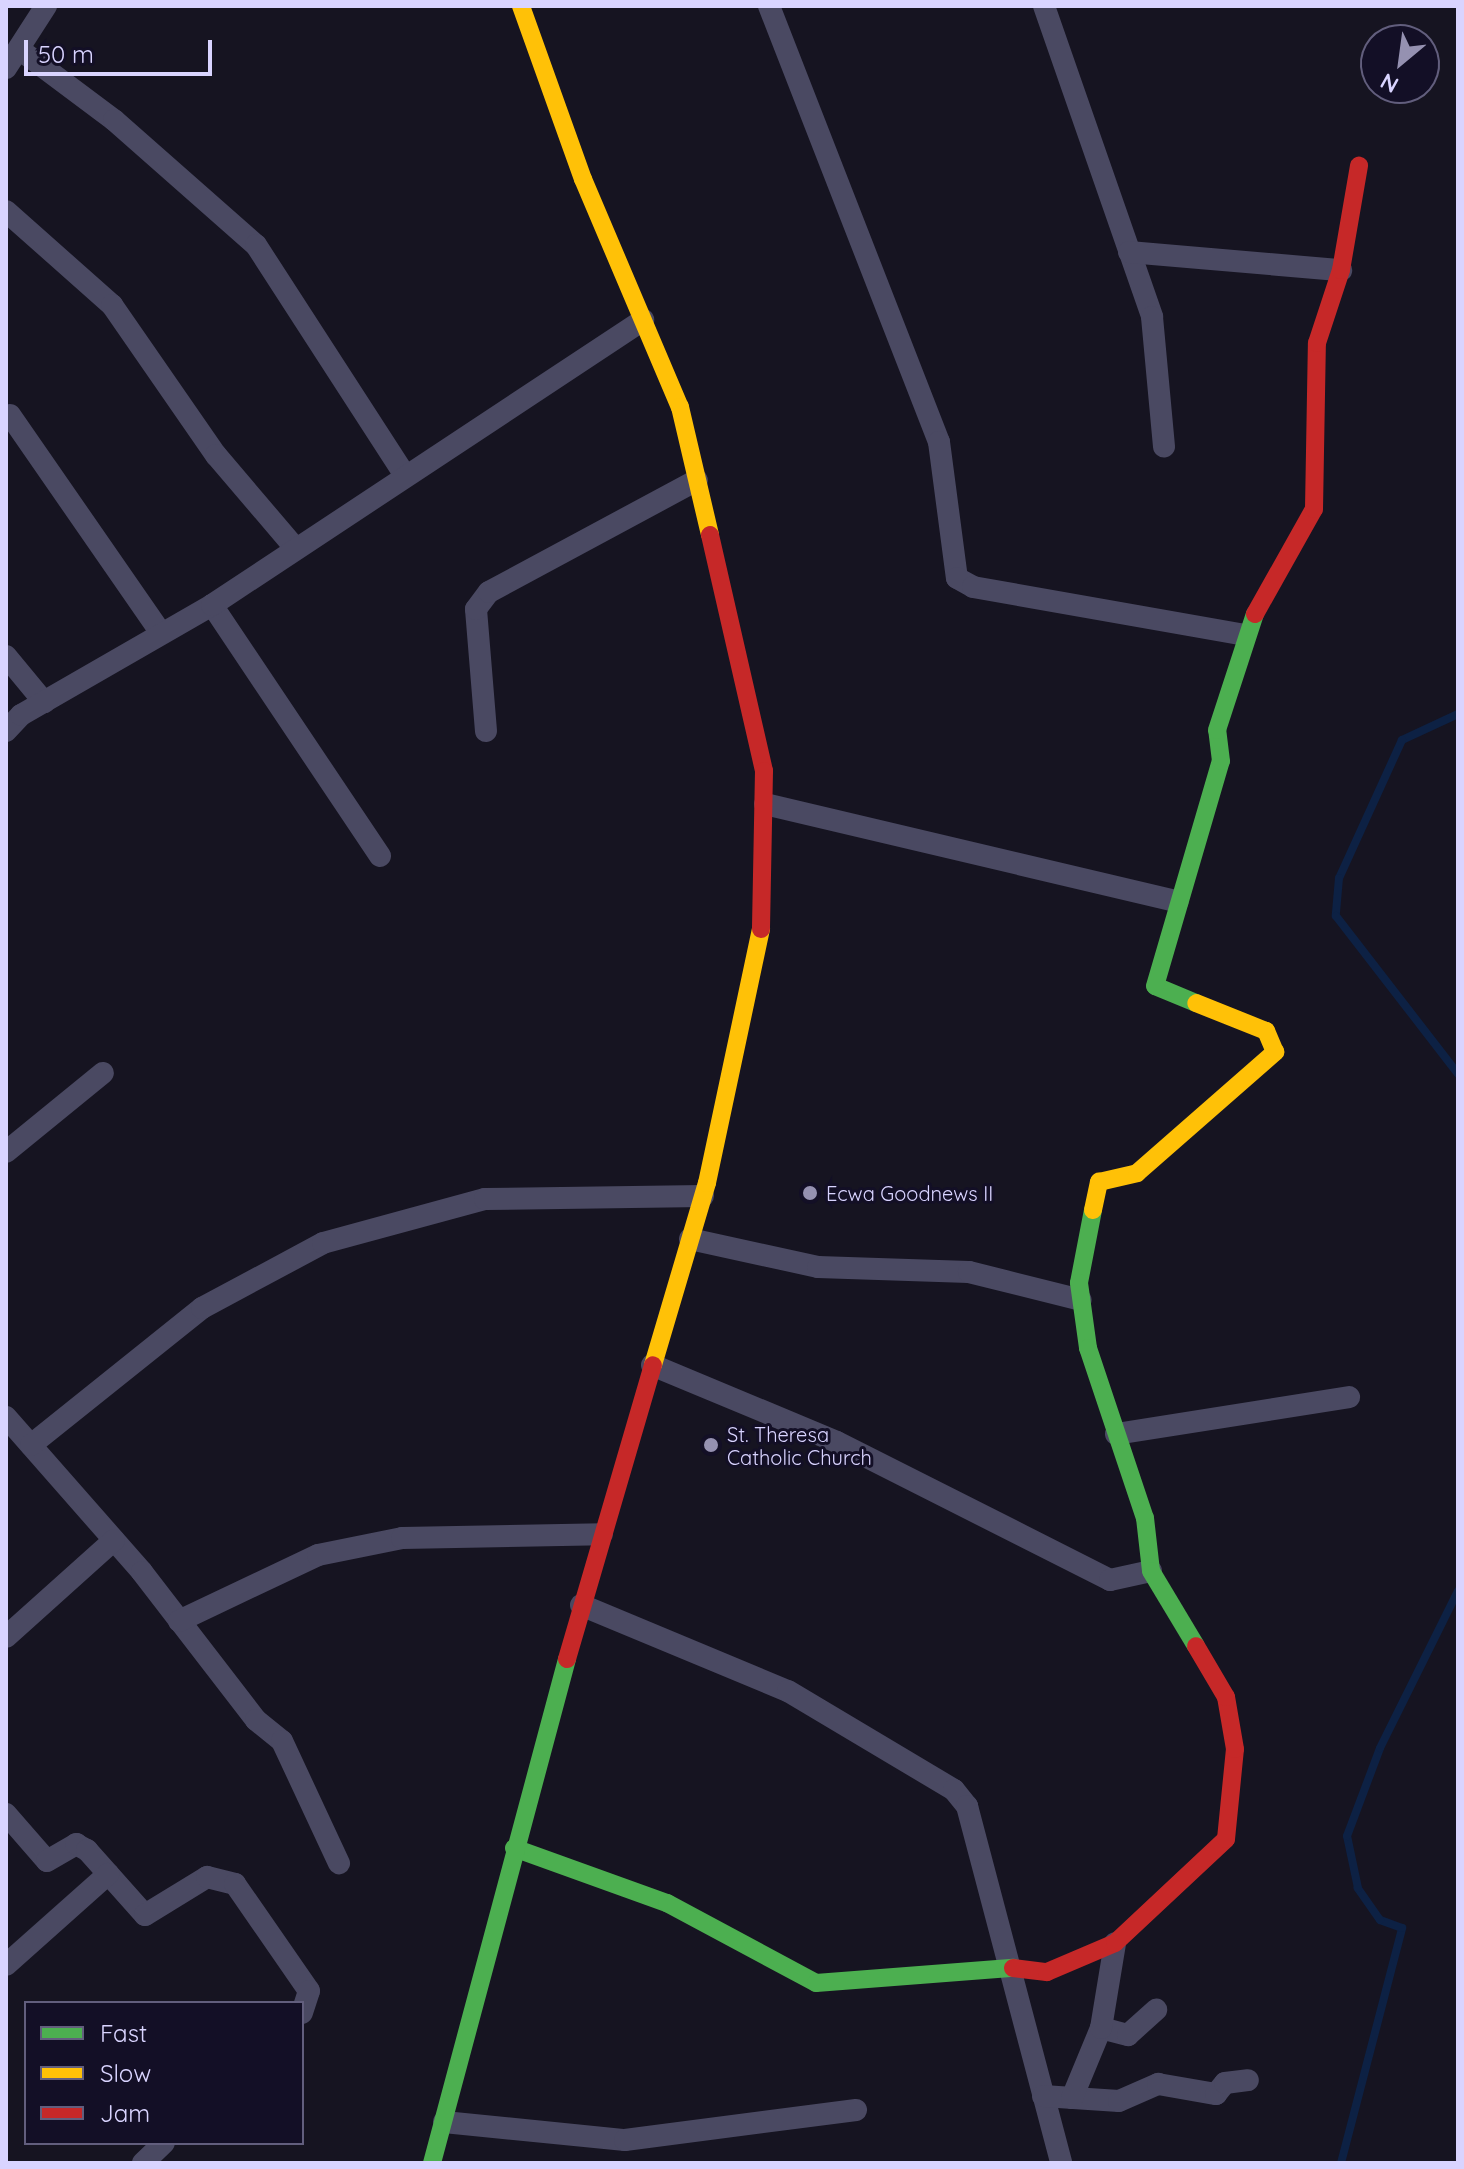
<!DOCTYPE html>
<style>
body{margin:0}
#map{position:relative;width:1464px;height:2169px;overflow:hidden;background:#161421;font-family:Quicksand,sans-serif}
div>[style]{position:absolute}
.stream>*{height:8px;margin:-4px;padding:0 4px;transform-origin:4px;border-radius:4px;background:#0d2144}
.street>*{height:22px;margin:-11px;padding:0 11px;transform-origin:11px;border-radius:11px;background:#4a4962}
.fast>*{height:18px;margin:-9px;padding:0 9px;transform-origin:9px;border-radius:9px;background:#4caf50}
.slow>*{height:18px;margin:-9px;padding:0 9px;transform-origin:9px;border-radius:9px;background:#ffc107}
.jam>*{height:18px;margin:-9px;padding:0 9px;transform-origin:9px;border-radius:9px;background:#c62828}
.dots>*{width:22px;height:22px;translate:-50% -50%;box-sizing:border-box;border:4px solid #130f26;border-radius:50%}
span{translate:-50% -50%;white-space:nowrap;text-align:center;line-height:1.15;-webkit-text-stroke:6px #130f26;paint-order:stroke}
.poi-label{font-size:20px;color:#d9d4ff}
.left{translate:0 -50%;text-align:left}
.frame{position:absolute;inset:0;border:8px solid #d9d4ff;pointer-events:none}
.legend{position:absolute;left:24px;top:2001px;width:280px;height:144px;box-sizing:border-box;background:#130f26;border:2px solid #625e7d;margin:0;padding:10px 14px;list-style:none;font-size:24px;color:#d9d4ff}
.legend li{display:flex;align-items:center;gap:16px;height:40px}
.legend b{width:40px;border:2px solid #625e7d}
.north{position:absolute;left:1360px;top:24px;width:80px;height:80px;box-sizing:border-box;background:#130f26;border:2px solid #625e7d;border-radius:50%;rotate:209deg;font-size:22px;font-weight:700;line-height:32px;text-align:center;color:#d9d4ff}
.north::after{content:'';display:block;margin:auto;width:28px;height:36px;background:#9591b1;clip-path:polygon(50% 0,100% 100%,50% 72%,0 100%)}
.scale{position:absolute;left:24px;top:40px;width:188px;height:36px;box-sizing:border-box;border:4px solid #d9d4ff;border-top:0;padding-left:10px;font-size:24px;line-height:28px;white-space:nowrap;color:#d9d4ff;-webkit-text-stroke:6px #130f26;paint-order:stroke}
</style>
<div id="map">
<div class="stream">
<i style="left:1458px;top:714px;width:62px;rotate:155.1deg"></i>
<i style="left:1402px;top:740px;width:152px;rotate:114.5deg"></i>
<i style="left:1339px;top:878px;width:38px;rotate:95deg"></i>
<i style="left:1336px;top:916px;width:200px;rotate:52.3deg"></i>
<i style="left:1341px;top:2163px;width:243px;rotate:-75.4deg"></i>
<i style="left:1402px;top:1928px;width:23px;rotate:-160deg"></i>
<i style="left:1380px;top:1920px;width:39px;rotate:-125deg"></i>
<i style="left:1358px;top:1888px;width:53px;rotate:-101.9deg"></i>
<i style="left:1347px;top:1836px;width:94px;rotate:-69.4deg"></i>
<i style="left:1380px;top:1748px;width:175px;rotate:-63.6deg"></i>
</div>
<div class="street">
<i style="left:769px;top:6px;width:468px;rotate:68.7deg"></i>
<i style="left:939px;top:442px;width:137px;rotate:82.5deg"></i>
<i style="left:957px;top:578px;width:18px;rotate:29deg"></i>
<i style="left:973px;top:587px;width:275px;rotate:10deg"></i>
<i style="left:1044px;top:6px;width:329px;rotate:70.8deg"></i>
<i style="left:1152px;top:317px;width:130px;rotate:84.7deg"></i>
<i style="left:19px;top:49px;width:119px;rotate:36.8deg"></i>
<i style="left:114px;top:120px;width:189px;rotate:41.4deg"></i>
<i style="left:256px;top:245px;width:270px;rotate:57.1deg"></i>
<i style="left:6px;top:68px;width:74px;rotate:-57.2deg"></i>
<i style="left:6px;top:211px;width:142px;rotate:41.6deg"></i>
<i style="left:112px;top:305px;width:183px;rotate:55.3deg"></i>
<i style="left:216px;top:455px;width:123px;rotate:49.6deg"></i>
<i style="left:1129px;top:252px;width:213px;rotate:4.9deg"></i>
<i style="left:10px;top:415px;width:264px;rotate:55.3deg"></i>
<i style="left:212px;top:605px;width:302px;rotate:56.2deg"></i>
<i style="left:6px;top:656px;width:60px;rotate:50.4deg"></i>
<i style="left:6px;top:731px;width:22px;rotate:-47deg"></i>
<i style="left:21px;top:715px;width:220px;rotate:-29.9deg"></i>
<i style="left:212px;top:605px;width:517px;rotate:-33.47deg"></i>
<i style="left:486px;top:731px;width:122px;rotate:-94.7deg"></i>
<i style="left:476px;top:609px;width:21px;rotate:-53deg"></i>
<i style="left:489px;top:592px;width:236px;rotate:-28.3deg"></i>
<i style="left:765px;top:804px;width:424px;rotate:13.3deg"></i>
<i style="left:6px;top:1152px;width:125px;rotate:-39.2deg"></i>
<i style="left:690px;top:1239px;width:131px;rotate:12.3deg"></i>
<i style="left:818px;top:1267px;width:151px;rotate:1.9deg"></i>
<i style="left:969px;top:1272px;width:115px;rotate:14deg"></i>
<i style="left:652px;top:1365px;width:200px;rotate:22.6deg"></i>
<i style="left:837px;top:1442px;width:306px;rotate:26.8deg"></i>
<i style="left:1110px;top:1580px;width:42px;rotate:-12.4deg"></i>
<i style="left:6px;top:1417px;width:206px;rotate:48.7deg"></i>
<i style="left:142px;top:1572px;width:187px;rotate:52.4deg"></i>
<i style="left:256px;top:1720px;width:33px;rotate:39deg"></i>
<i style="left:282px;top:1741px;width:135px;rotate:65deg"></i>
<i style="left:1116px;top:1434px;width:236px;rotate:-9deg"></i>
<i style="left:31px;top:1445px;width:219px;rotate:-38.7deg"></i>
<i style="left:202px;top:1308px;width:137px;rotate:-28.2deg"></i>
<i style="left:323px;top:1243px;width:168px;rotate:-15.2deg"></i>
<i style="left:485px;top:1199px;width:218px;rotate:-0.8deg"></i>
<i style="left:581px;top:1605px;width:224px;rotate:22.6deg"></i>
<i style="left:788px;top:1691px;width:193px;rotate:30.8deg"></i>
<i style="left:954px;top:1790px;width:21px;rotate:51deg"></i>
<i style="left:967px;top:1806px;width:369px;rotate:75.2deg"></i>
<i style="left:179px;top:1621px;width:154px;rotate:-25.4deg"></i>
<i style="left:318px;top:1555px;width:86px;rotate:-11.4deg"></i>
<i style="left:402px;top:1538px;width:200px;rotate:-1.1deg"></i>
<i style="left:6px;top:1637px;width:145px;rotate:-41.9deg"></i>
<i style="left:6px;top:1814px;width:62px;rotate:48.9deg"></i>
<i style="left:47px;top:1861px;width:34px;rotate:-30deg"></i>
<i style="left:76px;top:1844px;width:13px;rotate:29deg"></i>
<i style="left:87px;top:1850px;width:87px;rotate:48.3deg"></i>
<i style="left:145px;top:1915px;width:73px;rotate:-31.5deg"></i>
<i style="left:207px;top:1877px;width:29px;rotate:14deg"></i>
<i style="left:235px;top:1884px;width:130px;rotate:55.3deg"></i>
<i style="left:309px;top:1991px;width:23px;rotate:108deg"></i>
<i style="left:6px;top:1965px;width:137px;rotate:-41.7deg"></i>
<i style="left:1101px;top:2028px;width:28px;rotate:15deg"></i>
<i style="left:1128px;top:2035px;width:38px;rotate:-42deg"></i>
<i style="left:1043px;top:2096px;width:76px;rotate:3.8deg"></i>
<i style="left:1119px;top:2101px;width:43px;rotate:-23.6deg"></i>
<i style="left:1158px;top:2084px;width:59px;rotate:9.8deg"></i>
<i style="left:1216px;top:2094px;width:14px;rotate:-51deg"></i>
<i style="left:1225px;top:2083px;width:23px;rotate:-7deg"></i>
<i style="left:1072px;top:2098px;width:76px;rotate:-67.5deg"></i>
<i style="left:1101px;top:2028px;width:86px;rotate:-80.6deg"></i>
<i style="left:444px;top:2122px;width:182px;rotate:5.7deg"></i>
<i style="left:625px;top:2140px;width:233px;rotate:-7.4deg"></i>
<i style="left:143px;top:2163px;width:29px;rotate:-44deg"></i>
</div>
<div class="fast">
<i style="left:1196px;top:1003px;width:44px;rotate:-157.5deg"></i>
<i style="left:1155px;top:986px;width:234px;rotate:-73.7deg"></i>
<i style="left:1221px;top:761px;width:31px;rotate:-97deg"></i>
<i style="left:1217px;top:730px;width:122px;rotate:-71.9deg"></i>
<i style="left:1093px;top:1210px;width:74px;rotate:100.9deg"></i>
<i style="left:1079px;top:1283px;width:66px;rotate:82.1deg"></i>
<i style="left:1088px;top:1348px;width:179px;rotate:71.5deg"></i>
<i style="left:1145px;top:1518px;width:53px;rotate:83.5deg"></i>
<i style="left:1151px;top:1571px;width:87px;rotate:59deg"></i>
<i style="left:514px;top:1848px;width:163px;rotate:19.8deg"></i>
<i style="left:667px;top:1903px;width:169px;rotate:28.2deg"></i>
<i style="left:816px;top:1983px;width:198px;rotate:-4.4deg"></i>
<i style="left:432px;top:2163px;width:522px;rotate:-75deg"></i>
</div>
<div class="slow">
<i style="left:521px;top:6px;width:184px;rotate:70.3deg"></i>
<i style="left:583px;top:179px;width:248px;rotate:67deg"></i>
<i style="left:680px;top:407px;width:131px;rotate:76.8deg"></i>
<i style="left:1093px;top:1210px;width:29px;rotate:-78deg"></i>
<i style="left:1099px;top:1182px;width:39px;rotate:-13deg"></i>
<i style="left:1137px;top:1173px;width:184px;rotate:-41.2deg"></i>
<i style="left:1275px;top:1052px;width:23px;rotate:-113deg"></i>
<i style="left:1266px;top:1031px;width:75px;rotate:-158.2deg"></i>
<i style="left:653px;top:1365px;width:190px;rotate:-73.5deg"></i>
<i style="left:707px;top:1183px;width:260px;rotate:-78deg"></i>
</div>
<div class="jam">
<i style="left:710px;top:535px;width:242px;rotate:77.1deg"></i>
<i style="left:764px;top:771px;width:158px;rotate:91.1deg"></i>
<i style="left:1255px;top:614px;width:120px;rotate:-60.7deg"></i>
<i style="left:1314px;top:509px;width:166px;rotate:-89deg"></i>
<i style="left:1317px;top:343px;width:77px;rotate:-71.8deg"></i>
<i style="left:1341px;top:270px;width:106px;rotate:-80.2deg"></i>
<i style="left:567px;top:1659px;width:306px;rotate:-73.7deg"></i>
<i style="left:1013px;top:1968px;width:34px;rotate:7deg"></i>
<i style="left:1047px;top:1972px;width:74px;rotate:-23.1deg"></i>
<i style="left:1115px;top:1943px;width:152px;rotate:-43.1deg"></i>
<i style="left:1226px;top:1839px;width:90px;rotate:-84.3deg"></i>
<i style="left:1235px;top:1749px;width:53px;rotate:-99.8deg"></i>
<i style="left:1226px;top:1697px;width:59px;rotate:-120.5deg"></i>
</div>
<div class="dots">
<i style="left:810px;top:1193px;background:#9591b1"></i>
<i style="left:711px;top:1445px;background:#9591b1"></i>
</div>
<div class="poi-label">
<span class="left" style="left:826px;top:1193px">Ecwa Goodnews II</span>
<span class="left" style="left:727px;top:1446px">St. Theresa<br>Catholic Church</span>
</div>
<div class="frame"></div>
<ul class="legend">
<li><b style="height:10px;background:#4caf50"></b>Fast</li>
<li><b style="height:10px;background:#ffc107"></b>Slow</li>
<li><b style="height:10px;background:#c62828"></b>Jam</li>
</ul>
<div class="north">N</div>
<div class="scale">50 m</div>
</div>
